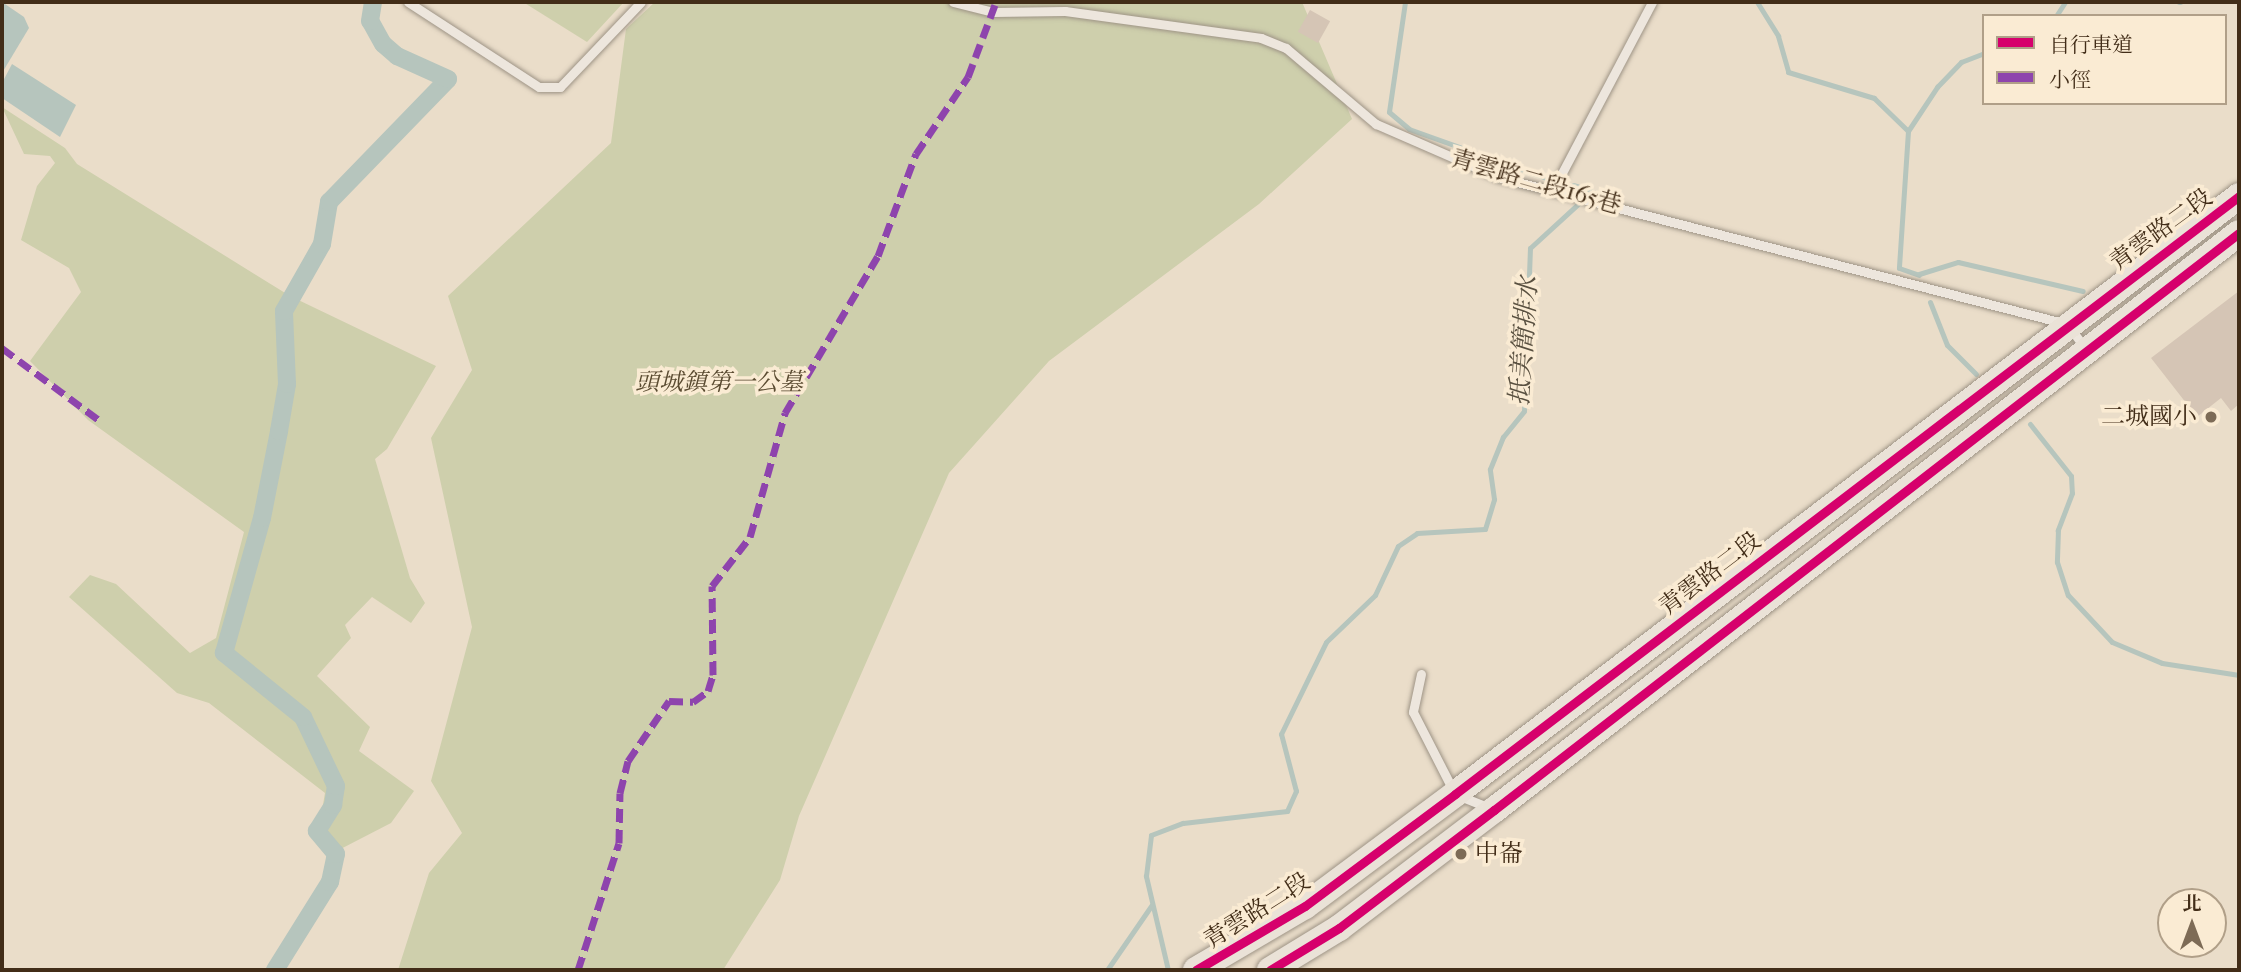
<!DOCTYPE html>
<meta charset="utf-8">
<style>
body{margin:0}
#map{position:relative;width:2241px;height:972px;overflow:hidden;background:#eaddc9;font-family:"IM FELL French Canon","Noto Serif TC",serif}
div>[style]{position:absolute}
.green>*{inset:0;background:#cecfac}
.water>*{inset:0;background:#b6c5bd}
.stream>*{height:5px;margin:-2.5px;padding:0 2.5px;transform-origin:2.5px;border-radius:2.5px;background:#b6c5bd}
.canal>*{height:18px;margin:-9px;padding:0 9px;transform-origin:9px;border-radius:9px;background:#b6c5bd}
.building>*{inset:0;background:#d5c5b5;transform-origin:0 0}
.roads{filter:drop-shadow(0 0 2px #9e9486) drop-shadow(0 0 2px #9e9486)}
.service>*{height:9px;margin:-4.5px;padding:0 4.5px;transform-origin:4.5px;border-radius:4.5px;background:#ede6dd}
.primary>*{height:26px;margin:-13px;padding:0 13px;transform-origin:13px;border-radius:13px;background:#eae2d7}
.quiet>*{height:7px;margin-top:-3.5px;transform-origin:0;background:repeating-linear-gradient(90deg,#8e44ad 0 14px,transparent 0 21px)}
.cycleway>*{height:9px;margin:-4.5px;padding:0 4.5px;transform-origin:4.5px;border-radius:4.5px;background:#d6006c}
.dots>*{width:19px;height:19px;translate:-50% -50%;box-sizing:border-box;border:4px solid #faebd3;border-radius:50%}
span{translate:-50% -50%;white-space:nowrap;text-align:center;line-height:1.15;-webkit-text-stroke:7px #faebd3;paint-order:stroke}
.street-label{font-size:24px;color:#422d18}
.park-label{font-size:24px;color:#5a4b31;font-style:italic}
.poi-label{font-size:24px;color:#422d18}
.right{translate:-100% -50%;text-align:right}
.left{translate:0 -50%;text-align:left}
.water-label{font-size:26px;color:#595040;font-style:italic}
.frame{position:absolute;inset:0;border:4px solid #422d18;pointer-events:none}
.legend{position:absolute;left:1982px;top:14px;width:245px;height:91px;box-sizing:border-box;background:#faebd3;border:2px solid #b09f88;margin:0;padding:9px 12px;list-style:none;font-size:21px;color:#422d18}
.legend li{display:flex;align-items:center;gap:14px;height:35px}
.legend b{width:35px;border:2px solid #b09f88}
.north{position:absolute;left:2157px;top:888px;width:70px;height:70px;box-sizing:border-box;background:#faebd3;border:2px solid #b09f88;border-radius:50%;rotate:0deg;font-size:19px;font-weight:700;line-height:28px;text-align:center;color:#422d18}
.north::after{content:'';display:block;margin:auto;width:24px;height:32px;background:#7d6b56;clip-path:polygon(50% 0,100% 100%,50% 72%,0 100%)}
</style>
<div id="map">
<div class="green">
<i style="clip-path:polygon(523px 2px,624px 2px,587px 42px)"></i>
<i style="clip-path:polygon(655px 2px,1302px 2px,1352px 119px,1259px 204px,1049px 361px,949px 473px,799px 816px,780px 880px,723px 970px,398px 970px,429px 873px,462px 833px,431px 781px,472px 627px,431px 438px,472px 370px,448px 296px,611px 143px,626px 29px)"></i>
<i style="clip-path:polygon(2px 107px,65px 148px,77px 164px,290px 296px,436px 366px,387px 449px,375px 459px,410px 578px,425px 603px,411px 623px,372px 597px,345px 625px,351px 638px,317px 676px,370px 727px,359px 751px,414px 791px,391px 823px,329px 855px,318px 834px,325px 793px,209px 703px,177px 693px,69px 597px,90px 575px,116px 584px,190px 653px,216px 638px,244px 532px,88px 420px,30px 361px,81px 292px,69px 268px,21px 240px,37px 186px,55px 163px,50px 156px,24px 154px)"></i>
</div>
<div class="water">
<i style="clip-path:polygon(2px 2px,24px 17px,29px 28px,2px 73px)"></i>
<i style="clip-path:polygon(12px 64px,76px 105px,60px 137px,2px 98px,2px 83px)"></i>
</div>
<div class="stream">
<i style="left:1405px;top:2px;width:111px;rotate:98.3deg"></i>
<i style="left:1389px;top:112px;width:26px;rotate:40deg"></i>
<i style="left:1409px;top:129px;width:149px;rotate:19.7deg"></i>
<i style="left:1757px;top:2px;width:40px;rotate:58deg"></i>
<i style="left:1778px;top:36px;width:37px;rotate:74deg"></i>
<i style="left:1788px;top:72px;width:90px;rotate:16.8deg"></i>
<i style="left:1874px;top:98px;width:47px;rotate:44.1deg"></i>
<i style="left:1908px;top:131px;width:137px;rotate:93.8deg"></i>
<i style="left:1899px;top:268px;width:21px;rotate:19deg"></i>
<i style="left:2179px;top:2px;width:1px"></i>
<i style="left:2056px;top:16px;width:17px;rotate:-57deg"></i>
<i style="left:1908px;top:131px;width:53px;rotate:-56.6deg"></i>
<i style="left:1937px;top:87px;width:35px;rotate:-46deg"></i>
<i style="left:1961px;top:62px;width:25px;rotate:-21deg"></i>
<i style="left:1573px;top:185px;width:17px;rotate:17deg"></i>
<i style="left:1919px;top:274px;width:41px;rotate:-17.1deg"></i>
<i style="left:1958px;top:262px;width:128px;rotate:13.1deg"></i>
<i style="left:1930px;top:302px;width:46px;rotate:68.4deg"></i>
<i style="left:1947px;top:345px;width:41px;rotate:45deg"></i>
<i style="left:2030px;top:424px;width:66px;rotate:51.7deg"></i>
<i style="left:2071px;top:476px;width:17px;rotate:87deg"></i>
<i style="left:2072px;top:493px;width:40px;rotate:111deg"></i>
<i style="left:2058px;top:530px;width:32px;rotate:92deg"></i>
<i style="left:2057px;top:562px;width:35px;rotate:72deg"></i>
<i style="left:2068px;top:595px;width:64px;rotate:46.9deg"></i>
<i style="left:2112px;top:642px;width:54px;rotate:22.8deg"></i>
<i style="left:2162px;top:663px;width:78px;rotate:8.9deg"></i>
<i style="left:1107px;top:970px;width:78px;rotate:-55.5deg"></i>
<i style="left:1168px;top:970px;width:97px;rotate:-103.2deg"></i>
<i style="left:1146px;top:876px;width:41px;rotate:-83deg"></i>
<i style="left:1151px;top:835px;width:34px;rotate:-21deg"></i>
<i style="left:1183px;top:823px;width:105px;rotate:-6.6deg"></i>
<i style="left:1287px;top:811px;width:22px;rotate:-66deg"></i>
<i style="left:1296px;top:791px;width:59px;rotate:-104.7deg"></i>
<i style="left:1281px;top:734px;width:102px;rotate:-63.9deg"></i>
<i style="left:1326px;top:642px;width:68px;rotate:-43.8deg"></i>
<i style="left:1375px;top:595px;width:54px;rotate:-64.9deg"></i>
<i style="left:1398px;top:546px;width:23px;rotate:-34deg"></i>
<i style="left:1417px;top:533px;width:68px;rotate:-3.4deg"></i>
<i style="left:1485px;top:529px;width:31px;rotate:-73deg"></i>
<i style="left:1494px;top:499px;width:30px;rotate:-98deg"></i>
<i style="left:1490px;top:469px;width:35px;rotate:-68deg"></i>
<i style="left:1503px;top:437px;width:33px;rotate:-51deg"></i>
<i style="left:1524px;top:411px;width:163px;rotate:-87.9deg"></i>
<i style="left:1530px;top:248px;width:65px;rotate:-42.5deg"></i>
</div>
<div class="canal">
<i style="left:275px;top:970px;width:104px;rotate:-58deg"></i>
<i style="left:330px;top:882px;width:29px;rotate:-78deg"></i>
<i style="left:336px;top:854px;width:30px;rotate:-130deg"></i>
<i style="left:317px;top:831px;width:31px;rotate:-58deg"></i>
<i style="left:333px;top:805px;width:19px;rotate:-81deg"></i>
<i style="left:336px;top:786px;width:76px;rotate:-115.6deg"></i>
<i style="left:303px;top:717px;width:102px;rotate:-141deg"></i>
<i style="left:224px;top:653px;width:140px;rotate:-74.3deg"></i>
<i style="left:262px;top:518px;width:89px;rotate:-78.9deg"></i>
<i style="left:279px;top:431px;width:48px;rotate:-80.3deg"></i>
<i style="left:287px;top:384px;width:73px;rotate:-92.4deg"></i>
<i style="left:284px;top:311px;width:77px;rotate:-60.4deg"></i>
<i style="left:322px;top:244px;width:43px;rotate:-80.5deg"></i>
<i style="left:329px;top:202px;width:171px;rotate:-45.9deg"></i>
<i style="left:448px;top:79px;width:56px;rotate:-155.7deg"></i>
<i style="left:397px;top:56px;width:18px;rotate:-139deg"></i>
<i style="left:383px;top:44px;width:26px;rotate:-119deg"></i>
<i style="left:370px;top:21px;width:19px;rotate:-81deg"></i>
</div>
<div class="building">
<i style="left:1310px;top:10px;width:23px;height:25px;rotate:29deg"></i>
<i style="clip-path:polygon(2239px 291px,2239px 404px,2231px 411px,2221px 398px,2197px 417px,2151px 358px)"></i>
</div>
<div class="roads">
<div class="service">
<i style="left:408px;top:2px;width:156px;rotate:33deg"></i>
<i style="left:539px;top:87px;width:21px"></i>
<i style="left:560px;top:87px;width:117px;rotate:-46.4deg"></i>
<i style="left:953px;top:2px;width:41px;rotate:14deg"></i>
<i style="left:993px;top:12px;width:72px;rotate:-0.8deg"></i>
<i style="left:1065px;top:11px;width:198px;rotate:7.8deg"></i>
<i style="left:1261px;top:38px;width:27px;rotate:22deg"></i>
<i style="left:1286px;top:48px;width:118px;rotate:40.2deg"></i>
<i style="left:1376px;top:124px;width:133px;rotate:23.5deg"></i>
<i style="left:1498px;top:177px;width:588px;rotate:14.49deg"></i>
<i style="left:2067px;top:324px;width:31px;rotate:53deg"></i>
<i style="left:1553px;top:190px;width:212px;rotate:-62.2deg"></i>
<i style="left:1421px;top:674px;width:39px;rotate:102deg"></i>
<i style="left:1413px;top:712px;width:92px;rotate:62.9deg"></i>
<i style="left:1455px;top:794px;width:38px;rotate:22deg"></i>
</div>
<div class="primary">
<i style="left:1196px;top:970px;width:126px;rotate:-30.4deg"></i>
<i style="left:1305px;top:906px;width:187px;rotate:-36.7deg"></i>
<i style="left:1455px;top:794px;width:986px;rotate:-37.33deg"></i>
<i style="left:1270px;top:970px;width:81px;rotate:-31.3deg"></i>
<i style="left:1339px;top:928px;width:195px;rotate:-37.3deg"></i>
<i style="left:1494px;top:810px;width:942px;rotate:-37.76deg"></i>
</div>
</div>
<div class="quiet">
<i style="left:2px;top:348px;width:121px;rotate:36.6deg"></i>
<i style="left:578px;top:970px;width:133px;rotate:-72.1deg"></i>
<i style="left:619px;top:843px;width:50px;rotate:-88.9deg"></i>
<i style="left:620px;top:793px;width:33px;rotate:-76deg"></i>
<i style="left:628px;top:761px;width:73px;rotate:-55.7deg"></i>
<i style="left:669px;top:701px;width:24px;rotate:2deg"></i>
<i style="left:693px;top:702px;width:19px;rotate:-36deg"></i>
<i style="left:708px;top:691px;width:17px;rotate:-73deg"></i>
<i style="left:713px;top:675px;width:89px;rotate:-90.6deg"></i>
<i style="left:712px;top:586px;width:62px;rotate:-52.2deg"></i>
<i style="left:750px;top:537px;width:129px;rotate:-74.2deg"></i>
<i style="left:785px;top:413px;width:182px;rotate:-59.4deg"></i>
<i style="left:878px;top:256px;width:109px;rotate:-69.6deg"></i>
<i style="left:916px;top:154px;width:93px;rotate:-56deg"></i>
<i style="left:968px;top:77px;width:80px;rotate:-69.5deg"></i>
</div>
<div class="cycleway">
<i style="left:1196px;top:970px;width:126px;rotate:-30.4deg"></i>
<i style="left:1305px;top:906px;width:187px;rotate:-36.7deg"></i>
<i style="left:1455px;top:794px;width:986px;rotate:-37.33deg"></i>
<i style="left:1270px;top:970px;width:81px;rotate:-31.3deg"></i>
<i style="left:1339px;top:928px;width:195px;rotate:-37.3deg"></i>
<i style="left:1494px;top:810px;width:942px;rotate:-37.76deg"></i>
</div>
<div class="dots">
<i style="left:2211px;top:417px;background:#7d6b56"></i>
<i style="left:1461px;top:854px;background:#7d6b56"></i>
</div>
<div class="street-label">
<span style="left:1536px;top:182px;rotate:16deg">青雲路二段165巷</span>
<span style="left:2161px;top:230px;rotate:-36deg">青雲路二段</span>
<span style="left:1710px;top:574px;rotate:-37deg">青雲路二段</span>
<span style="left:1257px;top:911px;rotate:-32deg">青雲路二段</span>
</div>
<div class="park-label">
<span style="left:719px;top:383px">頭城鎮第一公墓</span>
</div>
<div class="poi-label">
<span class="right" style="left:2197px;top:417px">二城國小</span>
<span class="left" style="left:1475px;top:854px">中崙</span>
</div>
<div class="water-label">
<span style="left:1524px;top:341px;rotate:-86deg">抵美簡排水</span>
</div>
<div class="frame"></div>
<ul class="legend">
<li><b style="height:9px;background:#d6006c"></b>自行車道</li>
<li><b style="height:9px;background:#8e44ad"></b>小徑</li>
</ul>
<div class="north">北</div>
</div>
